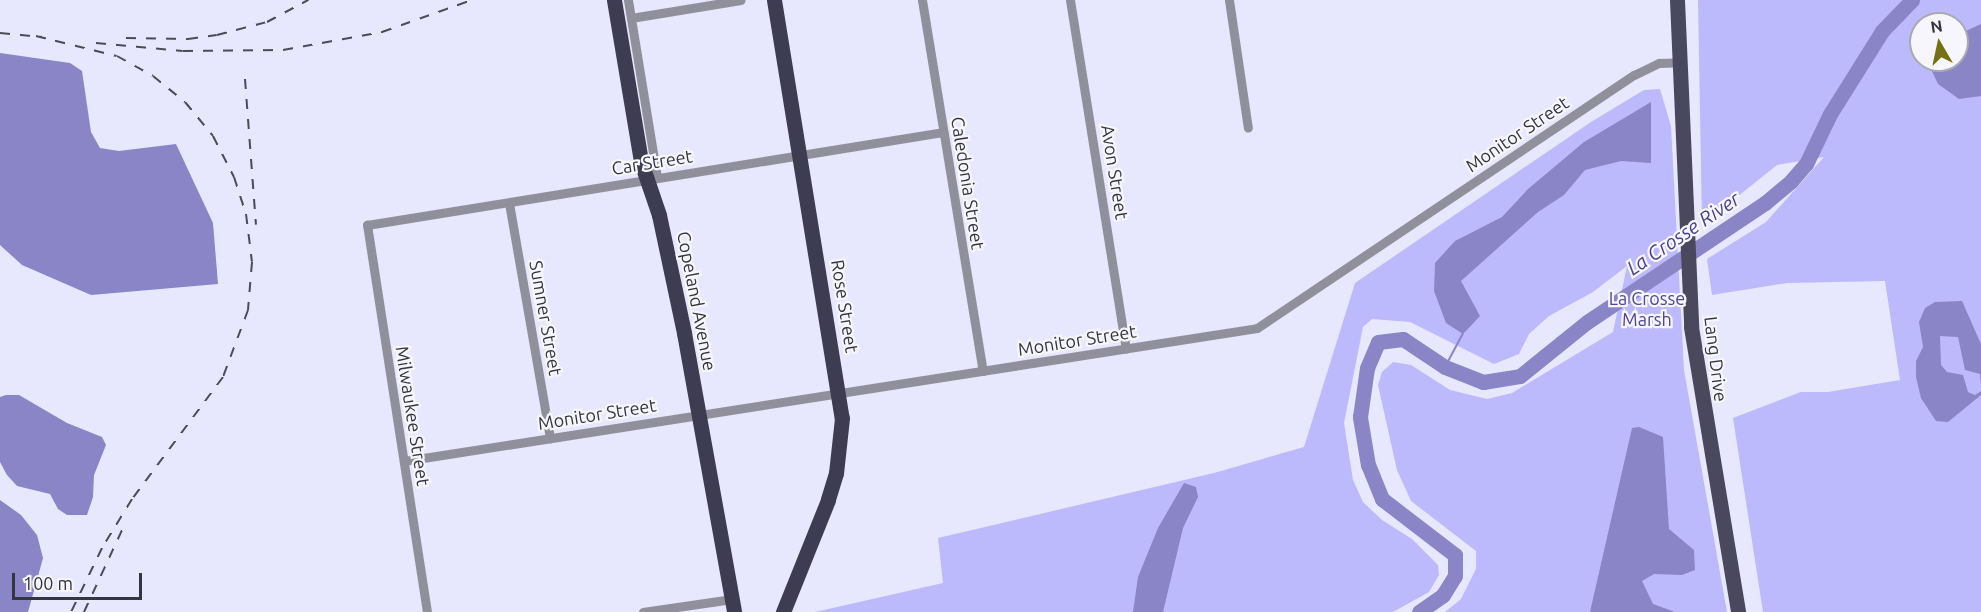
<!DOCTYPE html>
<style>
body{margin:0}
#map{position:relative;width:1981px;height:612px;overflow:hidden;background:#e7e7fd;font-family:Ubuntu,sans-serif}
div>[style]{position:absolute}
.green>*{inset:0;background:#bdb9fd}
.water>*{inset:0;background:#8985c6}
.stream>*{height:2px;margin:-1px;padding:0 1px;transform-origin:1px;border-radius:1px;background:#8985c6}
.river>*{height:15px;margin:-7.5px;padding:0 7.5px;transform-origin:7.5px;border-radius:7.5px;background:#8985c6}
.minor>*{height:9px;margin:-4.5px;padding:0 4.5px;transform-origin:4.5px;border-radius:4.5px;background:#90909c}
.primary>*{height:15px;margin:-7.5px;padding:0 7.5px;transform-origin:7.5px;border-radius:7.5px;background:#49485c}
.trunk>*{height:15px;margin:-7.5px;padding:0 7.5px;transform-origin:7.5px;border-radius:7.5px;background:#3d3c50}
.rail>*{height:2px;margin-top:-1px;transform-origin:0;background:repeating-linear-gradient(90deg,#4b4b58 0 10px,transparent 0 20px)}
span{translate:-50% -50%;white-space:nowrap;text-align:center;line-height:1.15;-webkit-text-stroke:4.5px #f6f6fc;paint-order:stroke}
.street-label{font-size:18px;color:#353540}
.park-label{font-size:18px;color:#514696}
.water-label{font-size:20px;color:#4a3f8e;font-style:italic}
.north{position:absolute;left:1909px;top:12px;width:60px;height:60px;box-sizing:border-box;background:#f6f6fc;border:2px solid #a9a9b1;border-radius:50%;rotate:351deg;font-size:16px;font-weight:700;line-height:24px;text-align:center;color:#353540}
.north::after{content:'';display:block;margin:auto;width:21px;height:27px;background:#757011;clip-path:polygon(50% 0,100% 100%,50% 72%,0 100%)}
.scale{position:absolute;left:12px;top:573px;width:130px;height:27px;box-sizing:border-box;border:3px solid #353540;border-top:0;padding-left:8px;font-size:18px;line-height:21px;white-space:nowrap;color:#353540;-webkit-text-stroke:4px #f6f6fc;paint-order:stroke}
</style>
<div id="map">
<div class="green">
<i style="clip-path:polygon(evenodd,1698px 0,1981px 0,1981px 612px,1763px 612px,1733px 418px,1801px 392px,1828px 392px,1900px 380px,1885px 281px,1787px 283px,1712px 295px,1707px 259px,1766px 222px,1824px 157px,1777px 165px,1702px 225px,1698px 0,1921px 24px,1957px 24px,1957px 60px,1921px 60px,1921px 24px)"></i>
<i style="clip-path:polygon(1660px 89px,1671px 126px,1684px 370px,1727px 612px,1445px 612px,1461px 599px,1476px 569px,1476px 551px,1411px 501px,1397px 470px,1378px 385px,1382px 372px,1393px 362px,1411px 365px,1450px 390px,1487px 399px,1512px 393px,1613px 332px,1627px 266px,1593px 292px,1549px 316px,1529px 334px,1519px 354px,1494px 364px,1410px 322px,1372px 319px,1363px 327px,1344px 423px,1353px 480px,1363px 502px,1382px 520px,1412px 539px,1438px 565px,1439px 575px,1429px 592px,1393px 612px,815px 612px,943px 583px,938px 538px,1214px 473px,1304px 447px,1355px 283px,1591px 122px,1644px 90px)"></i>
</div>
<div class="water">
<i style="clip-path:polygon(1981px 24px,1981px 96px,1959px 99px,1938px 84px,1930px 67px,1932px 60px,1957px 60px,1957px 35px)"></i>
<i style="clip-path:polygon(0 53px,70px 63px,82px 71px,91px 132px,100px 148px,119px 151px,176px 144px,213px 223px,218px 284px,91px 295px,22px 265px,0 245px)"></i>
<i style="clip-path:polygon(1651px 102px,1651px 163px,1621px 161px,1585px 170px,1564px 195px,1538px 212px,1461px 281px,1480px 316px,1463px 334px,1446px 323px,1434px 291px,1435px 263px,1455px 241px,1502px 217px,1528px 189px,1584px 142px)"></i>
<i style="clip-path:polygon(1962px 301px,1981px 344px,1981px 384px,1980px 374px,1965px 370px,1958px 337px,1940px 336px,1941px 365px,1947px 372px,1963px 375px,1968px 392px,1975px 395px,1981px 391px,1981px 395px,1948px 422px,1936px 421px,1921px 398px,1916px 377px,1916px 361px,1923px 347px,1919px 322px,1925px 308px,1935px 302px)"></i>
<i style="clip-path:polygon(6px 395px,19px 395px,67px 423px,102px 437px,106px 445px,94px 475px,93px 497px,87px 515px,67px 515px,58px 509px,50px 494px,17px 486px,7px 475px,0 462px,0 397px)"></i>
<i style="clip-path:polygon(1639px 427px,1663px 437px,1669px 529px,1694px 550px,1695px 570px,1682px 575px,1654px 574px,1642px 581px,1653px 604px,1675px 612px,1590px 612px,1632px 428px)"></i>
<i style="clip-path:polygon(1184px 483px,1196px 487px,1198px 497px,1183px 528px,1163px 612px,1133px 612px,1138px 577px,1158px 528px)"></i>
<i style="clip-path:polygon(0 500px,21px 515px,37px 535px,43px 558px,28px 612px,0 612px)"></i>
</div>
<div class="stream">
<i style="left:1445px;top:367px;width:38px;rotate:-62deg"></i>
</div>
<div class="river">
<i style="left:1419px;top:612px;width:29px;rotate:-35deg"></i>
<i style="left:1443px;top:595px;width:22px;rotate:-58deg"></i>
<i style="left:1455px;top:576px;width:21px;rotate:-90deg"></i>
<i style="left:1455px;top:555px;width:92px;rotate:-142.5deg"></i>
<i style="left:1382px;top:499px;width:37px;rotate:-112deg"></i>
<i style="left:1368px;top:465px;width:49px;rotate:-99.5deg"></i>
<i style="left:1360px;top:417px;width:49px;rotate:-81.9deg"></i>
<i style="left:1367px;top:368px;width:28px;rotate:-67deg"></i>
<i style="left:1378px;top:342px;width:25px;rotate:-7deg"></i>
<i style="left:1403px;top:339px;width:50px;rotate:33.7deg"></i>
<i style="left:1445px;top:367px;width:41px;rotate:21.5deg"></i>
<i style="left:1483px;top:382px;width:37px;rotate:-9deg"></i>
<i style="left:1520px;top:376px;width:86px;rotate:-38.9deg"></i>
<i style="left:1587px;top:322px;width:214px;rotate:-33.8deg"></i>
<i style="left:1765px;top:203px;width:34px;rotate:-40deg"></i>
<i style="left:1791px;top:181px;width:23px;rotate:-49deg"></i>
<i style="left:1806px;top:164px;width:55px;rotate:-64.4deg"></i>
<i style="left:1830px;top:114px;width:98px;rotate:-57.9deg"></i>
<i style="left:1882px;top:31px;width:43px;rotate:-45.9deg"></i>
</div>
<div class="minor">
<i style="left:628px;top:0;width:180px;rotate:80.7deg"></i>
<i style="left:922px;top:0;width:376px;rotate:80.7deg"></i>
<i style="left:1070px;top:0;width:353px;rotate:80.9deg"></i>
<i style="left:1229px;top:0;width:129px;rotate:81.6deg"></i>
<i style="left:631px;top:18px;width:111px;rotate:-9.3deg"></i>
<i style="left:509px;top:203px;width:239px;rotate:80.1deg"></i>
<i style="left:404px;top:461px;width:863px;rotate:-8.86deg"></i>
<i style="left:1257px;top:328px;width:454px;rotate:-33.9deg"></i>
<i style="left:1634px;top:75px;width:28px;rotate:-26deg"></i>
<i style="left:1659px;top:63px;width:23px;rotate:-2deg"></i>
<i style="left:427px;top:612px;width:392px;rotate:-98.8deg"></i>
<i style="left:367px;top:225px;width:583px;rotate:-9.17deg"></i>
<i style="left:643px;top:612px;width:90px;rotate:-8.3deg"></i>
</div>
<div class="primary">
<i style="left:1677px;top:0;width:327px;rotate:87.5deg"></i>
<i style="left:1691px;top:327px;width:289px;rotate:80.6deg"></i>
</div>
<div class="trunk">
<i style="left:614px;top:0;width:164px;rotate:80.5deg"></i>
<i style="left:641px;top:162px;width:56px;rotate:71.2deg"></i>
<i style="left:659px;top:215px;width:121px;rotate:78deg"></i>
<i style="left:684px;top:333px;width:283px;rotate:79.8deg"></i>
<i style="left:774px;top:0;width:423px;rotate:80.8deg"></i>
<i style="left:842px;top:418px;width:55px;rotate:96.2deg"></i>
<i style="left:836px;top:473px;width:28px;rotate:107deg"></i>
<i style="left:828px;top:500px;width:121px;rotate:111.9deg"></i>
</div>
<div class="rail">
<i style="left:0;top:33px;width:42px;rotate:5.4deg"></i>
<i style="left:36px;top:36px;width:83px;rotate:13.9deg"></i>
<i style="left:117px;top:56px;width:41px;rotate:29.1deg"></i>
<i style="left:153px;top:76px;width:41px;rotate:39.1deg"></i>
<i style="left:185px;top:102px;width:44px;rotate:50.5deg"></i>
<i style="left:213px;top:136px;width:46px;rotate:62.9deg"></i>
<i style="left:234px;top:177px;width:39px;rotate:72deg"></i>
<i style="left:246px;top:214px;width:48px;rotate:82.9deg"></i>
<i style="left:252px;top:262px;width:48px;rotate:94.8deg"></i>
<i style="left:248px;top:310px;width:72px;rotate:110.5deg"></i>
<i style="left:223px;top:377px;width:152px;rotate:126.7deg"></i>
<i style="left:132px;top:499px;width:57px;rotate:121.5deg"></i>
<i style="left:102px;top:548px;width:71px;rotate:115.8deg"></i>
<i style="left:126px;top:38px;width:62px;rotate:0.9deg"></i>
<i style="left:188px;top:39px;width:29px;rotate:-8deg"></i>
<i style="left:217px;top:35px;width:52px;rotate:-14.6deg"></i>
<i style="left:267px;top:22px;width:47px;rotate:-28.2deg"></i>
<i style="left:96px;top:43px;width:87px;rotate:5.3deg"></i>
<i style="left:183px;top:51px;width:100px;rotate:-0.6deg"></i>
<i style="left:283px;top:50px;width:101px;rotate:-10.3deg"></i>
<i style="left:382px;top:32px;width:96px;rotate:-19.6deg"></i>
<i style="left:245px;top:79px;width:146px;rotate:85.7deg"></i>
<i style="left:84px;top:612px;width:93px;rotate:-65.1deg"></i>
</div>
<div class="street-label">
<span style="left:1517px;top:134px;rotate:-34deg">Monitor Street</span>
<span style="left:652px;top:162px;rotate:-9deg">Car Street</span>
<span style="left:1115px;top:172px;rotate:81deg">Avon Street</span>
<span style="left:968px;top:183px;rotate:81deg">Caledonia Street</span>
<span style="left:697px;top:301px;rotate:79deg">Copeland Avenue</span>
<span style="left:845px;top:306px;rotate:81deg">Rose Street</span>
<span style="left:546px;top:318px;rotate:80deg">Sumner Street</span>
<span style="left:1077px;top:340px;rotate:-9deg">Monitor Street</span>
<span style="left:1716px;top:359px;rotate:83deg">Lang Drive</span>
<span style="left:597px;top:414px;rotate:-9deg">Monitor Street</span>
<span style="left:413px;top:416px;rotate:81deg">Milwaukee Street</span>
</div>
<div class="park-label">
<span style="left:1647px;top:309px">La Crosse<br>Marsh</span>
</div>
<div class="water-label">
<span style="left:1683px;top:233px;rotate:-34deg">La Crosse River</span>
</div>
<div class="north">N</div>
<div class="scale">100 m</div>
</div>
